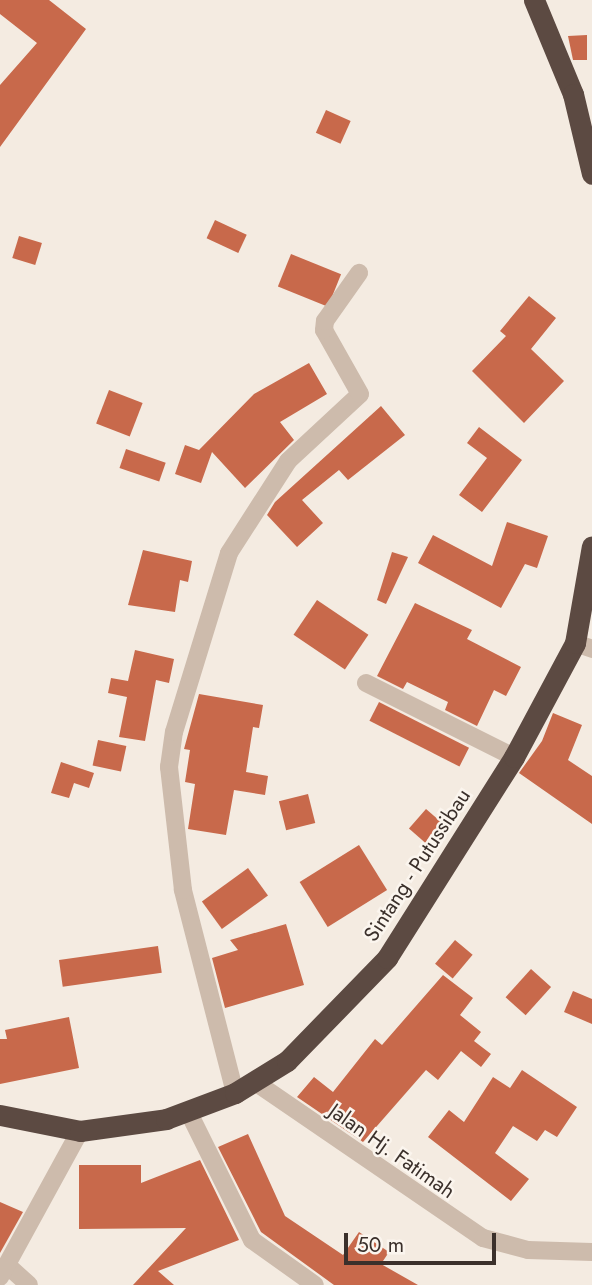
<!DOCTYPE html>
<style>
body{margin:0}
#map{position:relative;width:592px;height:1285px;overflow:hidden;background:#f4ebe1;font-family:Jost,sans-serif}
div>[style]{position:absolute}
.building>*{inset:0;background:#c8694b;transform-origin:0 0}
.street>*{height:18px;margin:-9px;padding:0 9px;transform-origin:9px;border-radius:9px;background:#cdbbac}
.highway>*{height:21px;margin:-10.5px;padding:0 10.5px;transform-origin:10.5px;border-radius:10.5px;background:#5c4a42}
span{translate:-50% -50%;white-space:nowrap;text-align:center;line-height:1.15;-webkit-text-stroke:5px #fbf5ee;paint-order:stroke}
.street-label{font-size:21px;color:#3b302b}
.scale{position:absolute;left:344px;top:1233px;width:152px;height:32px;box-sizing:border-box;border:4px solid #3b302b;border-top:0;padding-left:9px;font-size:21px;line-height:24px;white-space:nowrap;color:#3b302b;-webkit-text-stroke:5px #fbf5ee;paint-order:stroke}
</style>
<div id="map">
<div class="building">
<i style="clip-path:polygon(0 0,49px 0,86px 29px,0 147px,0 85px,37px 43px,0 14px)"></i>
<i style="clip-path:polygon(587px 35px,587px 60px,573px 60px,568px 36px)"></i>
<i style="left:326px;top:110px;width:27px;height:25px;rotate:24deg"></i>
<i style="left:215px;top:220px;width:35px;height:20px;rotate:25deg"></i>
<i style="left:19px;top:236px;width:24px;height:23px;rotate:17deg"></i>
<i style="left:291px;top:254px;width:54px;height:35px;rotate:22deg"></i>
<i style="clip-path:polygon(529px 296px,556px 318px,531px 349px,564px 381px,524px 423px,472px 371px,506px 336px,500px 331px)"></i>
<i style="clip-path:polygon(309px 363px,327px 394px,280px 422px,294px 440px,245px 488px,212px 452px,201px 483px,175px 474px,185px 445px,199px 450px,254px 394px)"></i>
<i style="left:109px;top:390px;width:36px;height:36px;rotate:21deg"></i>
<i style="clip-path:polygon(381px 406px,405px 435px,348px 480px,339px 470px,302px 500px,323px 523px,297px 547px,267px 515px,275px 502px)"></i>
<i style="clip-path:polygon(479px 427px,522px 460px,482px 512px,459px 495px,487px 458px,467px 443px)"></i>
<i style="left:126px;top:449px;width:42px;height:20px;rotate:19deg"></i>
<i style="clip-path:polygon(507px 522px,548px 536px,537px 568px,525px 564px,501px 608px,418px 563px,433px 535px,492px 566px)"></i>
<i style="clip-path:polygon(143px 550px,192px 561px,188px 582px,180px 580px,175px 612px,128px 605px)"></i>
<i style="clip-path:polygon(392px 552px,408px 557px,386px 604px,377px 600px)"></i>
<i style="left:317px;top:600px;width:62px;height:42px;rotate:34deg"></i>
<i style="clip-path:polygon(415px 603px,472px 630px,467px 639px,521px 667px,506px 696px,494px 690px,477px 726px,445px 710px,448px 702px,407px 682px,403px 689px,377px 676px)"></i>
<i style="clip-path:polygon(135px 650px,174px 659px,169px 683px,156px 680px,145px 741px,119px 737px,127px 697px,108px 693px,111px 678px,128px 681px)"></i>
<i style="clip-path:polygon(199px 694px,263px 705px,259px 728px,253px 727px,246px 772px,268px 776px,265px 795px,234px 790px,226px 835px,188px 829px,195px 784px,185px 782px,190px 750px,184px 749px)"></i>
<i style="left:379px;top:702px;width:101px;height:21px;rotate:27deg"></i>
<i style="clip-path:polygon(553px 713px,582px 725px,568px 760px,592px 776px,592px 824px,519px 773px,542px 741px)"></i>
<i style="left:98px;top:740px;width:29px;height:26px;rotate:12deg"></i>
<i style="clip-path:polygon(61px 762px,94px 773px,89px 788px,74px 783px,69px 798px,51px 793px)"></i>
<i style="left:308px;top:794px;width:30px;height:30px;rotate:76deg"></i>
<i style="left:426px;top:809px;width:28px;height:26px;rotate:41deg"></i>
<i style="left:359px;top:845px;width:53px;height:70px;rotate:58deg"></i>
<i style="left:248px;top:868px;width:34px;height:57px;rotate:54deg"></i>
<i style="clip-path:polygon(286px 924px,304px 985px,225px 1008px,212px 958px,238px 950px,230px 940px)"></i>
<i style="left:455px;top:940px;width:23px;height:31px;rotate:40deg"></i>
<i style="left:158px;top:946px;width:27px;height:100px;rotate:82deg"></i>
<i style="left:531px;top:969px;width:27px;height:38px;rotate:42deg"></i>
<i style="clip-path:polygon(443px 975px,473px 998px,460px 1015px,481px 1032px,474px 1041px,491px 1054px,481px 1067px,461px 1051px,438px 1080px,426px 1070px,363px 1142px,297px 1097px,314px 1077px,333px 1092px,375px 1039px,382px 1045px)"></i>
<i style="clip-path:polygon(573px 991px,592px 999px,592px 1024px,564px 1012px)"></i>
<i style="clip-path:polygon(69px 1017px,79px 1068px,0 1084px,0 1039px,7px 1039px,5px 1030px)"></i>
<i style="clip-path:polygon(522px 1070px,577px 1107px,557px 1137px,545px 1130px,537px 1141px,513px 1126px,495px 1153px,529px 1179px,511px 1201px,428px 1137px,449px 1110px,464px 1122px,493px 1077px,510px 1088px)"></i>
<i style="clip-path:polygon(248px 1134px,285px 1216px,343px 1255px,359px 1232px,389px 1252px,381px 1264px,418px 1285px,334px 1285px,261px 1232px,218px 1147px)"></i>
<i style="clip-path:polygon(200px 1160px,239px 1240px,158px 1271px,174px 1285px,133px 1285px,186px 1228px,79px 1229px,79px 1165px,141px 1165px,141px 1183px)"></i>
<i style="clip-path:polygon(0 1202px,23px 1212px,0 1253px)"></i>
</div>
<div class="street">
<i style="left:575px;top:643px;width:18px;rotate:19deg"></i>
<i style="left:366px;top:683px;width:165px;rotate:26.6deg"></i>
<i style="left:255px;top:1082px;width:276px;rotate:34.4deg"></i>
<i style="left:483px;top:1238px;width:47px;rotate:14.9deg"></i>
<i style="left:528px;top:1250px;width:64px;rotate:1.8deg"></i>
<i style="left:235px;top:1093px;width:210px;rotate:-104.4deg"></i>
<i style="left:183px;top:890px;width:124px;rotate:-96.5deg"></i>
<i style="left:169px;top:767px;width:35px;rotate:-82deg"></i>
<i style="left:174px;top:732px;width:187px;rotate:-72.9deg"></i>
<i style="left:229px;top:553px;width:109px;rotate:-57.3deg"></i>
<i style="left:288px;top:461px;width:98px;rotate:-42.9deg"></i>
<i style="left:360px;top:394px;width:73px;rotate:-119.4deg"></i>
<i style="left:324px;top:330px;width:9px;rotate:-84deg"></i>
<i style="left:325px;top:321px;width:59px;rotate:-54.7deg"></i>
<i style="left:189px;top:1113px;width:142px;rotate:63.6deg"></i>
<i style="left:252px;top:1240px;width:77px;rotate:35.5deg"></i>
<i style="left:8px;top:1266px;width:28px;rotate:42deg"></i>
<i style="left:0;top:1277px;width:166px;rotate:-61.3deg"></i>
</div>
<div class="highway">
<i style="left:534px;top:0;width:102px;rotate:67.5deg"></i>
<i style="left:573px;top:94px;width:82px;rotate:76.6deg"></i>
<i style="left:0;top:1115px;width:82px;rotate:11.3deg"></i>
<i style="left:80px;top:1131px;width:87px;rotate:-7.9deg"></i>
<i style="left:166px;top:1119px;width:74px;rotate:-20.6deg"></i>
<i style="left:235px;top:1093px;width:61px;rotate:-31.6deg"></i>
<i style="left:287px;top:1061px;width:144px;rotate:-45.8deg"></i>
<i style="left:387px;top:958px;width:238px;rotate:-57.7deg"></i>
<i style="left:514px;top:757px;width:129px;rotate:-61.8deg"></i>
<i style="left:575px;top:643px;width:98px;rotate:-80.1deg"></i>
</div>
<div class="street-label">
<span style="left:417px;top:865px;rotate:-57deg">Sintang - Putussibau</span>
<span style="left:392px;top:1151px;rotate:35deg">Jalan Hj. Fatimah</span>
</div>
<div class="scale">50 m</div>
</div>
